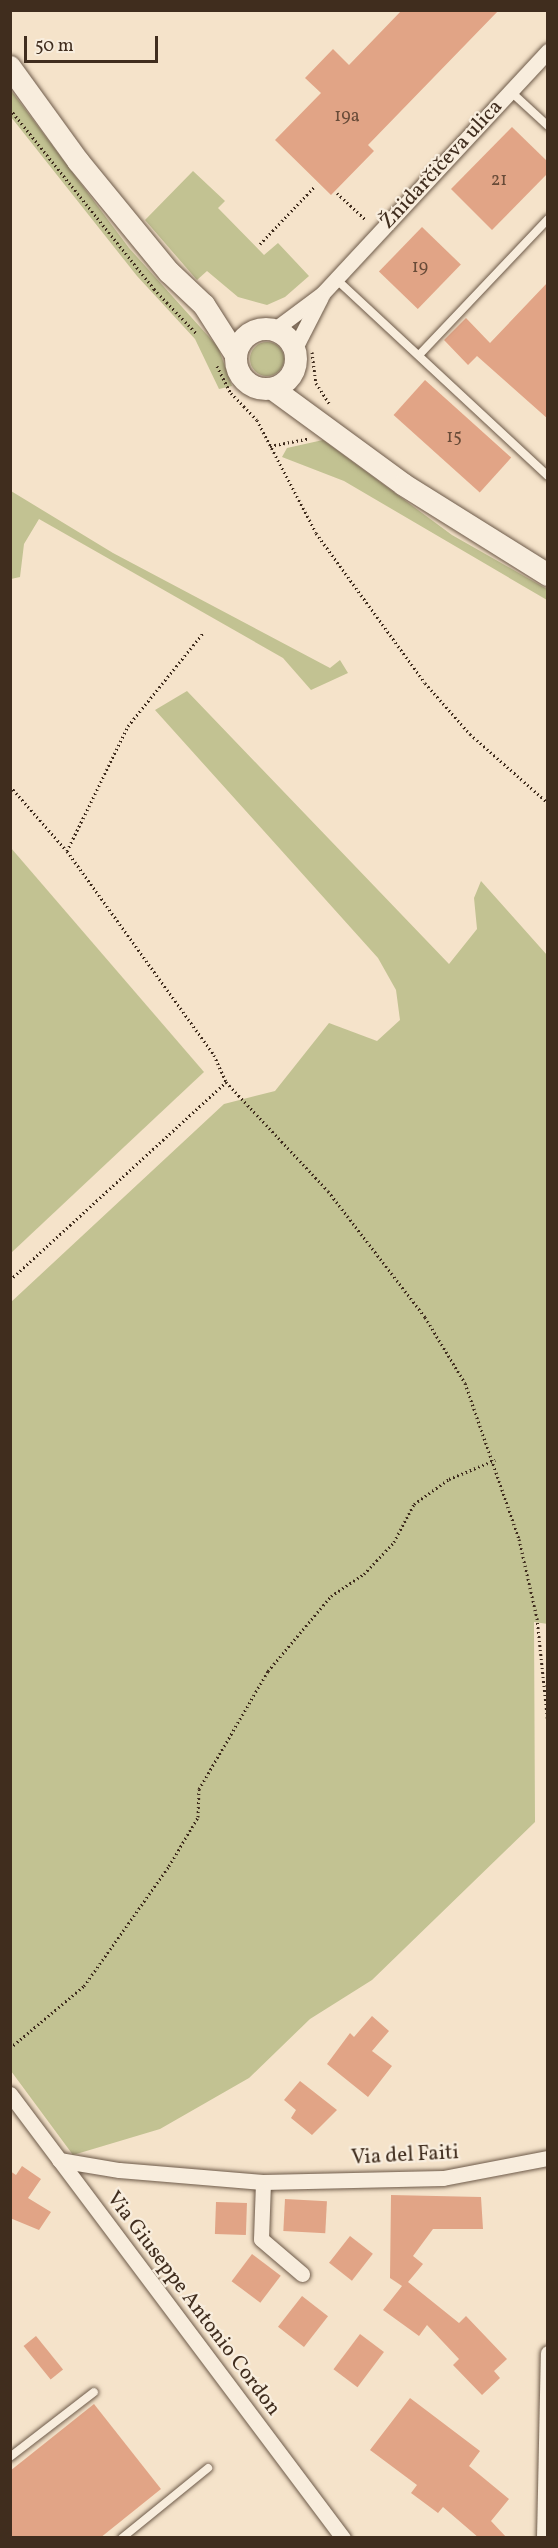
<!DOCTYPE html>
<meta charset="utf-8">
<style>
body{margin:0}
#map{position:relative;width:558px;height:2548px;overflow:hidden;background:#f5e3ca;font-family:Vollkorn,serif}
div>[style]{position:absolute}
.green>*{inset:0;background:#c2c292}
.round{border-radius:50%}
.building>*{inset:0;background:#e1a486;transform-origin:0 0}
.path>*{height:3px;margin-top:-1.5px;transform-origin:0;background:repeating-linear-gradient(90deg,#402d1e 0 1.5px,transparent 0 4.5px)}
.roads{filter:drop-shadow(0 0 2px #6d5a49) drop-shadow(0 0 2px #6d5a49)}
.lane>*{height:8px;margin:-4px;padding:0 4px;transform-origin:4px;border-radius:4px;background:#f8eddd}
.street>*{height:15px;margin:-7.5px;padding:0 7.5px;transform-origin:7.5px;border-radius:7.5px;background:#f8eddd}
.secondary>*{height:22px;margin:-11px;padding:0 11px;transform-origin:11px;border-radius:11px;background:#f8eddd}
.secondary>.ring{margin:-11px;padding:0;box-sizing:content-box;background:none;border:22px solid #f8eddd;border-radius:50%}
span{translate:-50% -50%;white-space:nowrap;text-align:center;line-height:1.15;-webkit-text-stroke:4.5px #f8eddd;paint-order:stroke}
.number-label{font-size:18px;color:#684b38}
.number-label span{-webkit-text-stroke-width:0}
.street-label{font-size:21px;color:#402d1e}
.frame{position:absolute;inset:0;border:12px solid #402d1e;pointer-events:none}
.scale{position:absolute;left:24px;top:36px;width:134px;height:27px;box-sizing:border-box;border:3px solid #402d1e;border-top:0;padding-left:8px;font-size:18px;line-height:21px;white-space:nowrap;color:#402d1e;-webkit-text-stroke:4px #f8eddd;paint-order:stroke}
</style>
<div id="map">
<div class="green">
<i style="clip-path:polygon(10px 89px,129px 248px,218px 347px,232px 386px,219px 389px,195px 339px,137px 276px,11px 117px)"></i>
<i style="clip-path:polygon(193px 171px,225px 201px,218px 208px,264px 255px,278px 243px,309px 276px,285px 297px,267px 305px,238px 297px,207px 271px,197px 280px,145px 220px)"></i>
<i class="round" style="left:250px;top:342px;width:34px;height:34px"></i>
<i style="clip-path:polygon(323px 440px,452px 535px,547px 589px,547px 600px,344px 481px,282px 457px,287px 448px)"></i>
<i style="clip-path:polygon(11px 491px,113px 553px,330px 668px,340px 660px,348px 673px,311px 690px,283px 658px,39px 519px,24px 544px,20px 577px,11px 579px)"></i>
<i style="clip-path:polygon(187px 691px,449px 964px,477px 929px,474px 898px,481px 881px,547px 955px,548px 1624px,534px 1622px,535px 1822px,372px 1980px,310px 2019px,249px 2078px,160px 2129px,73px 2155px,11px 2071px,10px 1303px,224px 1104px,275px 1091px,329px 1023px,377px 1041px,400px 1020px,396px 990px,378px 958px,155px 710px)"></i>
<i style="clip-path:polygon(11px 848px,204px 1072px,11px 1253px,10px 1253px)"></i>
</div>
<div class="building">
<i style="clip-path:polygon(402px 10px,499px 10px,368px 145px,374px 151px,331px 195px,275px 140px,321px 93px,305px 78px,333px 49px,349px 65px)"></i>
<i style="clip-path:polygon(512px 127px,548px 162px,548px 173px,492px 230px,451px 189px)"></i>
<i style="left:422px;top:227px;width:54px;height:62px;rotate:44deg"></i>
<i style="clip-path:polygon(548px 282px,548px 419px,477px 356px,468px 365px,444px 340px,466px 318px,490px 343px)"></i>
<i style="left:425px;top:380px;width:116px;height:47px;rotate:42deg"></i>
<i style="clip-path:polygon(372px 2016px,389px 2031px,372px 2051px,392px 2066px,368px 2097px,327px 2064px,350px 2033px,354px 2037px)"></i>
<i style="clip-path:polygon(300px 2081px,337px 2110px,312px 2135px,291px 2118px,296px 2110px,284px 2100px)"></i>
<i style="clip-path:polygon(22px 2166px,41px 2179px,28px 2198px,51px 2212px,39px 2230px,10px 2218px,10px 2171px,16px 2175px)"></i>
<i style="clip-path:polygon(391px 2195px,481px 2197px,483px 2229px,433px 2229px,413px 2256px,423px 2264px,408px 2282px,459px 2323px,466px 2316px,507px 2359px,494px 2371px,500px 2378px,482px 2395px,453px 2365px,459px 2359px,427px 2325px,419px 2336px,383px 2310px,402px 2286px,390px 2278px)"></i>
<i style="left:285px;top:2199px;width:42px;height:32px;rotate:3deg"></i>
<i style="left:216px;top:2202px;width:31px;height:32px;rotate:2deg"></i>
<i style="left:350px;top:2236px;width:29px;height:34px;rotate:38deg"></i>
<i style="left:252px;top:2254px;width:36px;height:34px;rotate:37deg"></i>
<i style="left:302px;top:2296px;width:33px;height:39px;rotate:38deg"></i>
<i style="left:360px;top:2334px;width:30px;height:44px;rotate:37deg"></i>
<i style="left:36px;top:2336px;width:43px;height:16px;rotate:51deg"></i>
<i style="clip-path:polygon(410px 2398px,480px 2451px,469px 2466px,509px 2499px,491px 2521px,507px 2538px,479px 2538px,443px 2507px,438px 2513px,411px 2493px,417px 2485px,370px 2450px)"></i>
<i style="clip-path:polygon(94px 2404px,161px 2489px,100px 2538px,10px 2538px,10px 2471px)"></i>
</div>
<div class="path">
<i style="left:10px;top:109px;width:231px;rotate:51.3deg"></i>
<i style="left:154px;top:289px;width:61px;rotate:46.3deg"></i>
<i style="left:337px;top:193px;width:38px;rotate:43deg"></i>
<i style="left:260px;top:244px;width:79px;rotate:-46.5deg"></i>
<i style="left:312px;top:352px;width:31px;rotate:83deg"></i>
<i style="left:316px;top:383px;width:24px;rotate:57deg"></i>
<i style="left:217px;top:366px;width:30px;rotate:63deg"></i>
<i style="left:231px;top:393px;width:37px;rotate:46deg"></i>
<i style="left:257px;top:420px;width:127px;rotate:62.4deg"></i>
<i style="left:316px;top:533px;width:185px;rotate:54deg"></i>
<i style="left:425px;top:683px;width:68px;rotate:48.6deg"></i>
<i style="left:470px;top:734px;width:104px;rotate:41.5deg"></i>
<i style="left:270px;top:446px;width:38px;rotate:-11deg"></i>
<i style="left:10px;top:786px;width:86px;rotate:48.8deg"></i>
<i style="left:67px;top:851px;width:251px;rotate:54.2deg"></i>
<i style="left:214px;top:1055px;width:30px;rotate:66deg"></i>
<i style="left:226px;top:1082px;width:149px;rotate:46.9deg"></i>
<i style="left:328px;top:1191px;width:159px;rotate:52.4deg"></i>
<i style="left:425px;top:1317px;width:77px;rotate:58.8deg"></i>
<i style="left:465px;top:1383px;width:165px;rotate:70.9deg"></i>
<i style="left:519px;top:1539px;width:81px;rotate:77.2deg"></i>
<i style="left:537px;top:1618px;width:107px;rotate:84.1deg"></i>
<i style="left:67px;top:851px;width:139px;rotate:-64deg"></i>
<i style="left:128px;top:726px;width:119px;rotate:-51.1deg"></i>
<i style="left:10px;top:1280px;width:293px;rotate:-42.5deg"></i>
<i style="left:10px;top:2048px;width:97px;rotate:-40deg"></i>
<i style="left:84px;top:1986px;width:147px;rotate:-54.7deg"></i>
<i style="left:169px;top:1866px;width:57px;rotate:-59.4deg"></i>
<i style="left:198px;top:1817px;width:28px;rotate:-88deg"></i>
<i style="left:199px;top:1789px;width:137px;rotate:-59.7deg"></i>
<i style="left:268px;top:1671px;width:98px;rotate:-50deg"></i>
<i style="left:331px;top:1596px;width:40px;rotate:-34deg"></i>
<i style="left:364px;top:1574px;width:44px;rotate:-46.8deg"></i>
<i style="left:394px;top:1542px;width:43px;rotate:-62.2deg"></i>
<i style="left:414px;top:1504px;width:43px;rotate:-35.5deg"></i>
<i style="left:449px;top:1479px;width:50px;rotate:-22.4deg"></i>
</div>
<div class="roads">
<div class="lane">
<i style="left:510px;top:91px;width:52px;rotate:42.6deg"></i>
<i style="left:336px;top:279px;width:289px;rotate:42.9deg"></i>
<i style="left:420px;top:354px;width:186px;rotate:-46.5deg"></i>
<i style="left:10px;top:2457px;width:106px;rotate:-37.7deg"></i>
<i style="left:122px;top:2538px;width:111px;rotate:-39.1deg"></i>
</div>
<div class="street">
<i style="left:275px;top:329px;width:59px;rotate:-36.7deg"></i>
<i style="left:322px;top:294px;width:332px;rotate:-47.1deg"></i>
<i style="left:295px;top:348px;width:57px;rotate:-63deg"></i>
<i style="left:10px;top:2094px;width:555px;rotate:53.13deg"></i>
<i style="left:59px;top:2160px;width:61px;rotate:9.5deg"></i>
<i style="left:119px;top:2170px;width:144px;rotate:4.8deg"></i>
<i style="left:263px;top:2182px;width:180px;rotate:-1.3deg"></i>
<i style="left:443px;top:2178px;width:107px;rotate:-10.8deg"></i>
<i style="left:263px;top:2182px;width:57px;rotate:92deg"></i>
<i style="left:261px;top:2239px;width:54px;rotate:40.5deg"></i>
<i style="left:544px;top:2538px;width:185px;rotate:-88.8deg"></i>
</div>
<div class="secondary">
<i style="left:10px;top:67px;width:116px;rotate:54.1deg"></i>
<i style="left:78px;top:161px;width:144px;rotate:50.7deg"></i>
<i style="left:169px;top:272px;width:48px;rotate:43.3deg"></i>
<i style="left:204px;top:305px;width:59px;rotate:57.4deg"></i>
<i class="ring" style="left:236px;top:329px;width:38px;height:38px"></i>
<i style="left:273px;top:389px;width:162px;rotate:36.2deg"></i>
<i style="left:404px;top:485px;width:170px;rotate:32deg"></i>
</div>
</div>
<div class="number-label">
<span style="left:347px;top:117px">19a</span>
<span style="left:499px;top:181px">21</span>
<span style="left:420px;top:268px">19</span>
<span style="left:454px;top:438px">15</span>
</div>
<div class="street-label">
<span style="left:442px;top:165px;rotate:-47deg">Žnidarčičeva ulica</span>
<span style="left:405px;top:2156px;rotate:-3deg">Via del Faiti</span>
<span style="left:193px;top:2304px;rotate:53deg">Via Giuseppe Antonio Cordon</span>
</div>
<div class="frame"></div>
<div class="scale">50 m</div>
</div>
